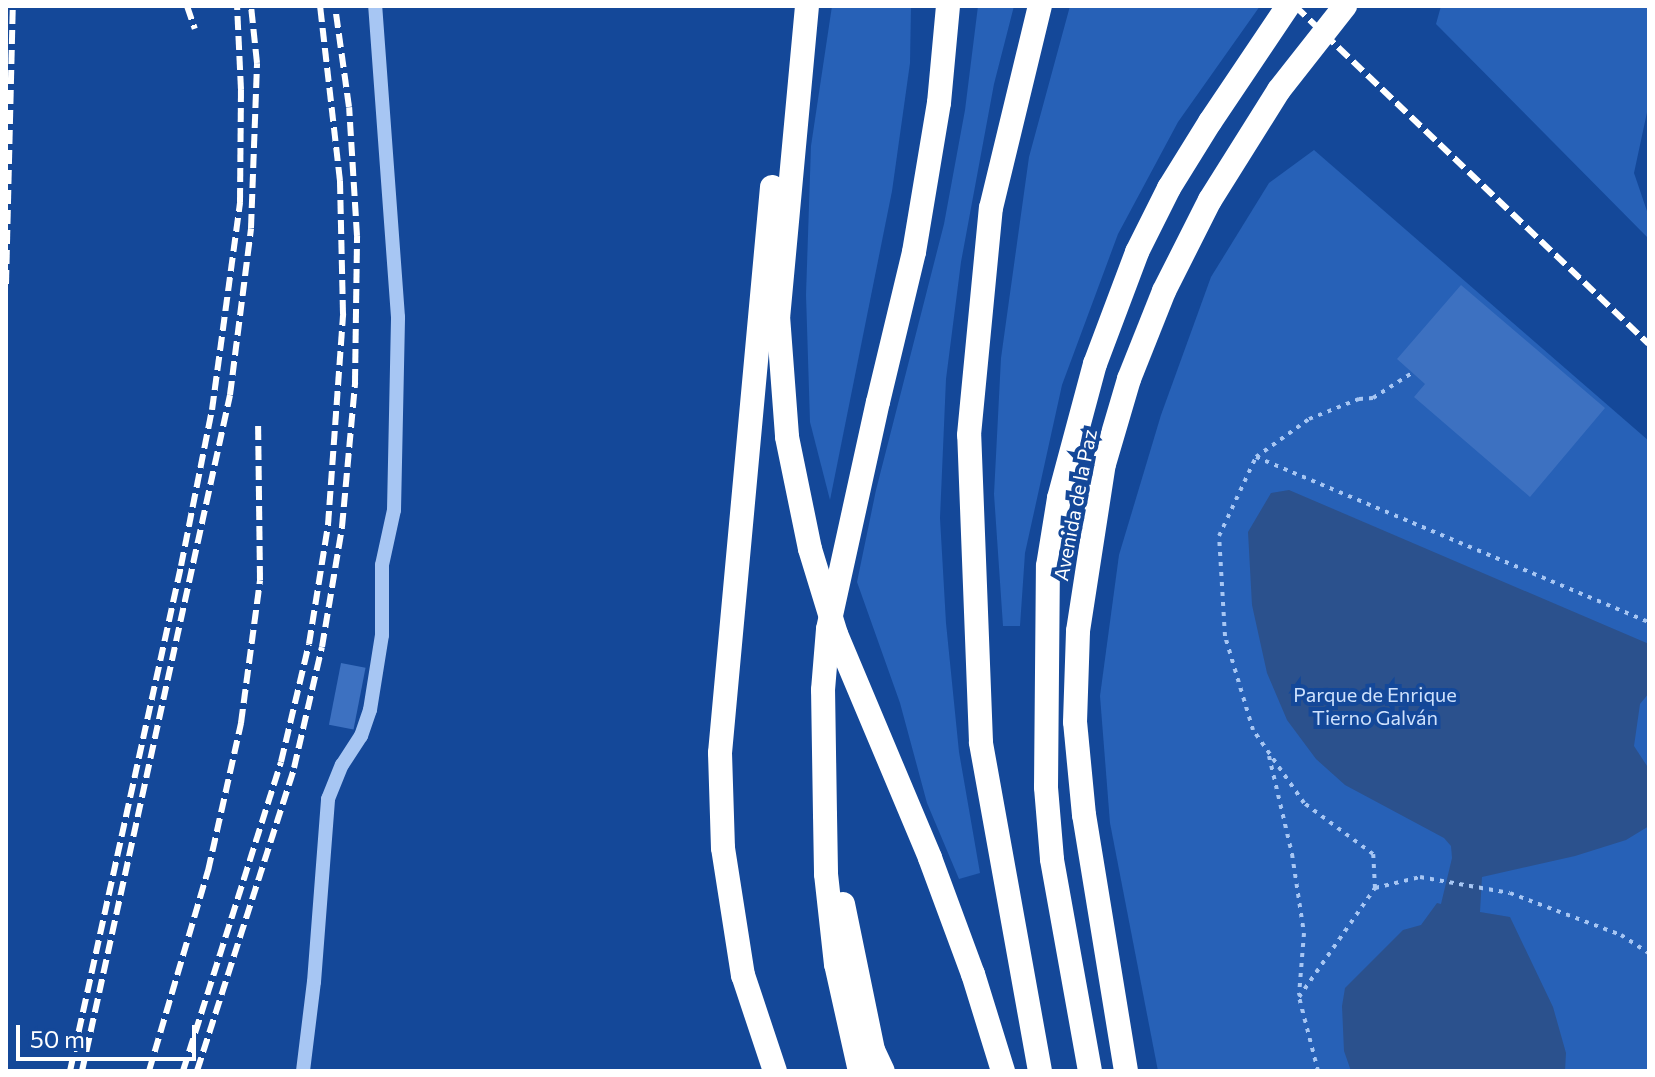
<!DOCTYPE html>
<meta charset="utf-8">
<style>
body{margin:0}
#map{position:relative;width:1655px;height:1077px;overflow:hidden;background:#144899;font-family:Commissioner,sans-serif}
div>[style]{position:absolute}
.green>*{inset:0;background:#2761b7}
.water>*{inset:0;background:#2b518d}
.building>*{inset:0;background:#3d71c1;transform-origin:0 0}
.path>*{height:4px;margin-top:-2px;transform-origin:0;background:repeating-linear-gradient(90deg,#a7c6f3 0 4px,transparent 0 10px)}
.minor>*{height:14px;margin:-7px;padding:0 7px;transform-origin:7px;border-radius:7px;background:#a7c6f3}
.highway>*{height:24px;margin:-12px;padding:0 12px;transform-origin:12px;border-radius:12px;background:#fff}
.rail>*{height:6px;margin-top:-3px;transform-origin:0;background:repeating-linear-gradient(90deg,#fff 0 14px,transparent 0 20px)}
.highway-bridge>*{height:24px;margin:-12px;padding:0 12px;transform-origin:12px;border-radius:12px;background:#fff}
span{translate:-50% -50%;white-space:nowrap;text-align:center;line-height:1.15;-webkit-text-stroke:8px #144899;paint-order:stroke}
.street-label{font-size:20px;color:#fff}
.park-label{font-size:20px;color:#cfe2fd}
.frame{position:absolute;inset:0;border:8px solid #fff;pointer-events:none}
.scale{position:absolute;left:16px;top:1025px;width:180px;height:36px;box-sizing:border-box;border:4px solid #fff;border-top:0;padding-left:10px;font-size:24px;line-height:28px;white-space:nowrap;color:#fff;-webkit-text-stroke:6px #144899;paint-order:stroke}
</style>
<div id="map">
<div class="green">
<i style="clip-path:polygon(832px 6px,911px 6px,910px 63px,892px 191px,830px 500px,810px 422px,806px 295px,811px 146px)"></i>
<i style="clip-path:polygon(978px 6px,1014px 6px,994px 84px,961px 262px,946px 379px,940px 518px,946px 623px,959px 752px,980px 873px,959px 879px,927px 803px,900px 703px,857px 582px,876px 490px,944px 224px,965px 110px)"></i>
<i style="clip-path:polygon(1070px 6px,1260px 6px,1178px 122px,1118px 234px,1062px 385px,1025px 553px,1020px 626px,1003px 626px,994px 494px,1001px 358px,1029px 157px)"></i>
<i style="clip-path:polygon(1441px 6px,1649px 6px,1649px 103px,1634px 173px,1649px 217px,1649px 239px,1436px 24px)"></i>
<i style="clip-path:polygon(1314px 150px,1649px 441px,1649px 1071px,1158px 1071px,1110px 823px,1100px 696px,1119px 555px,1161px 415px,1211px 277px,1269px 183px)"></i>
</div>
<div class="water">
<i style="clip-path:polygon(1289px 490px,1649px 644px,1649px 693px,1640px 704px,1634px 746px,1649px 769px,1649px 826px,1626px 840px,1575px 856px,1482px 877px,1480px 912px,1510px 917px,1553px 1007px,1566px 1053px,1565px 1071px,1351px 1071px,1344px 1051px,1342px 1006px,1345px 988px,1403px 930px,1421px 925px,1437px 903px,1441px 904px,1452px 858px,1451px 846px,1444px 838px,1345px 785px,1316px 759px,1287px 720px,1267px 673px,1252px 605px,1248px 532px,1271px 493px)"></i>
</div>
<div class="building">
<i style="clip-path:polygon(1461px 285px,1605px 408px,1530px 497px,1414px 397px,1425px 384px,1397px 359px)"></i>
<i style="left:341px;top:663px;width:25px;height:63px;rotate:11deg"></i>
</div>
<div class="path">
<i style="left:1256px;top:457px;width:65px;rotate:-35.6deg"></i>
<i style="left:1309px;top:419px;width:54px;rotate:-21.8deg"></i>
<i style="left:1359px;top:399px;width:14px;rotate:-4deg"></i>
<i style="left:1373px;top:398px;width:46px;rotate:-32.7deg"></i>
<i style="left:1269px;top:756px;width:101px;rotate:76.8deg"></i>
<i style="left:1292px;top:854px;width:80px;rotate:81.4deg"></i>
<i style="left:1304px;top:933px;width:62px;rotate:94.6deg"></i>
<i style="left:1375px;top:888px;width:34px;rotate:-93deg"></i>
<i style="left:1373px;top:854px;width:86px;rotate:-143.5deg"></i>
<i style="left:1304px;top:803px;width:89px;rotate:-124.9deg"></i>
<i style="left:1253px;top:730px;width:98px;rotate:-106.6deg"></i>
<i style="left:1225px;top:636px;width:100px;rotate:-93.4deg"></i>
<i style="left:1219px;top:536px;width:87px;rotate:-64.9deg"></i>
<i style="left:1256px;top:457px;width:426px;rotate:22.8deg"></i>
<i style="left:1318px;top:1071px;width:76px;rotate:-104.4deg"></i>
<i style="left:1299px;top:997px;width:133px;rotate:-55.1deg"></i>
<i style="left:1375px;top:888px;width:46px;rotate:-13.7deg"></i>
<i style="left:1420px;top:877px;width:91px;rotate:10.1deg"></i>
<i style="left:1510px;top:893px;width:119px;rotate:20.7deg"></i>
<i style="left:1621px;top:935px;width:33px;rotate:33deg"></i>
</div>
<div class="minor">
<i style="left:303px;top:1071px;width:90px;rotate:-83deg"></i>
<i style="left:314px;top:982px;width:184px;rotate:-85.6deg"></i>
<i style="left:328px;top:799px;width:37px;rotate:-68deg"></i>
<i style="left:342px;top:765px;width:35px;rotate:-57deg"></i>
<i style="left:361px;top:736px;width:28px;rotate:-71deg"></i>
<i style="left:370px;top:710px;width:76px;rotate:-80.9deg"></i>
<i style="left:382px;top:635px;width:70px;rotate:-90deg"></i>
<i style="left:382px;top:565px;width:56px;rotate:-77.7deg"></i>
<i style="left:394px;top:510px;width:193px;rotate:-88.8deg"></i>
<i style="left:398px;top:317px;width:312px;rotate:-94.2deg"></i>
</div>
<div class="highway">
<i style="left:807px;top:6px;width:311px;rotate:95.3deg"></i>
<i style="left:778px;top:316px;width:121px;rotate:85.7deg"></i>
<i style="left:787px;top:437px;width:114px;rotate:78.4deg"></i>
<i style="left:810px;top:549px;width:89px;rotate:73deg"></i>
<i style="left:836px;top:634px;width:243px;rotate:67.2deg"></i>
<i style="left:930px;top:858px;width:124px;rotate:69.7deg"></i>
<i style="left:973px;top:974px;width:102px;rotate:72.8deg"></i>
<i style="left:772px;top:187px;width:568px;rotate:95.25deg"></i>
<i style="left:720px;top:753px;width:95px;rotate:88.2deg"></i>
<i style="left:723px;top:848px;width:129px;rotate:81.1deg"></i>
<i style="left:743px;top:975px;width:101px;rotate:71.6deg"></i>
<i style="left:878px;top:402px;width:154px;rotate:-76.5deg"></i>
<i style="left:914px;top:252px;width:151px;rotate:-80.5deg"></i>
<i style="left:939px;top:103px;width:97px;rotate:-84.7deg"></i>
<i style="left:825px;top:815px;width:59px;rotate:89deg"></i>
<i style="left:826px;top:874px;width:91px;rotate:83.7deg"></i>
<i style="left:836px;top:964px;width:110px;rotate:77.4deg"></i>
<i style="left:843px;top:904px;width:149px;rotate:78.4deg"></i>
<i style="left:873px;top:1050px;width:23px;rotate:65deg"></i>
<i style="left:1040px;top:1071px;width:334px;rotate:-100.2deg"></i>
<i style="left:981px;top:742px;width:307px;rotate:-92.2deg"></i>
<i style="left:969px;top:435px;width:228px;rotate:-84.5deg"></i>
<i style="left:991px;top:208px;width:208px;rotate:-76.4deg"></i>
<i style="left:1090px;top:1071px;width:215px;rotate:-100.2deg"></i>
<i style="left:1052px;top:859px;width:72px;rotate:-94.8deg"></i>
<i style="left:1046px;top:787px;width:221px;rotate:-89.5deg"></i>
<i style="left:1048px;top:566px;width:69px;rotate:-80.8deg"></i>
<i style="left:1059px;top:498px;width:139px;rotate:-75deg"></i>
<i style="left:1095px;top:364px;width:120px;rotate:-69.4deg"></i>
<i style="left:1137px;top:252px;width:72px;rotate:-63.4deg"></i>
<i style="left:1169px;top:188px;width:78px;rotate:-58.2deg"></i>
<i style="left:1210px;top:122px;width:140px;rotate:-56.1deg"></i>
<i style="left:1126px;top:1071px;width:259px;rotate:-99.3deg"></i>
<i style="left:1084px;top:815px;width:93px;rotate:-95.5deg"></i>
<i style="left:1075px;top:722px;width:91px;rotate:-88.1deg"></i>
<i style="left:1078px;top:631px;width:169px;rotate:-81.2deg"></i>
<i style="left:1104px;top:464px;width:89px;rotate:-73.6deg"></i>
<i style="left:1129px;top:379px;width:95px;rotate:-68.3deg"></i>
<i style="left:1164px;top:291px;width:102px;rotate:-63.2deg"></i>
<i style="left:1210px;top:200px;width:130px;rotate:-57.9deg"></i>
<i style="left:1279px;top:90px;width:107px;rotate:-51.8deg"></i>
</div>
<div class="rail">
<i style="left:187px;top:6px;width:24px;rotate:71deg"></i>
<i style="left:1295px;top:6px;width:489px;rotate:43.7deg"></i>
<i style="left:6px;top:284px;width:278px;rotate:-88.6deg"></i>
<i style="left:70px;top:1071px;width:517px;rotate:-77.6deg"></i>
<i style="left:181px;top:566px;width:159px;rotate:-78.8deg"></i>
<i style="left:212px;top:410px;width:210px;rotate:-82.3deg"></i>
<i style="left:240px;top:202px;width:112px;rotate:-89.5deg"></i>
<i style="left:241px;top:90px;width:84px;rotate:-92.7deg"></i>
<i style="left:82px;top:1071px;width:692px;rotate:-77.65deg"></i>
<i style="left:230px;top:395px;width:168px;rotate:-82.8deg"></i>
<i style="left:251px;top:228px;width:165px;rotate:-87.9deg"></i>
<i style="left:257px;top:63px;width:57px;rotate:-96deg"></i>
<i style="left:149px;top:1071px;width:209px;rotate:-73.6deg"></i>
<i style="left:208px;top:871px;width:152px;rotate:-77.4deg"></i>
<i style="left:241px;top:723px;width:144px;rotate:-82.4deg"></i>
<i style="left:260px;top:580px;width:158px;rotate:-90.7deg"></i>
<i style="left:183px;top:1071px;width:324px;rotate:-72.4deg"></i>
<i style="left:281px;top:762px;width:121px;rotate:-76.7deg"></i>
<i style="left:309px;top:644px;width:121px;rotate:-80.9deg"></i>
<i style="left:328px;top:525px;width:212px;rotate:-85.9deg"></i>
<i style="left:343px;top:314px;width:133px;rotate:-91.3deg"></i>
<i style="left:340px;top:181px;width:176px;rotate:-96.5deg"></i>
<i style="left:197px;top:1071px;width:318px;rotate:-72.2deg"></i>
<i style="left:294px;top:768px;width:124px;rotate:-77deg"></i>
<i style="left:322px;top:647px;width:122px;rotate:-80.5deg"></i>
<i style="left:342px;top:527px;width:145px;rotate:-84.8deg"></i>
<i style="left:355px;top:383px;width:147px;rotate:-89.2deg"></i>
<i style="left:357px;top:236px;width:129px;rotate:-93.5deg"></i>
<i style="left:349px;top:107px;width:102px;rotate:-97.9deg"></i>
</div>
<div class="highway-bridge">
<i style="left:825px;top:815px;width:125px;rotate:-90.9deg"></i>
<i style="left:823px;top:690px;width:61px;rotate:-85.3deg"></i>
<i style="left:828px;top:629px;width:232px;rotate:-77.6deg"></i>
</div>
<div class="street-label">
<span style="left:1075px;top:505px;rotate:-79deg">Avenida de la Paz</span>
</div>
<div class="park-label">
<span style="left:1375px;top:706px">Parque de Enrique<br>Tierno Galván</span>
</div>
<div class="frame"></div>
<div class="scale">50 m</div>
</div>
